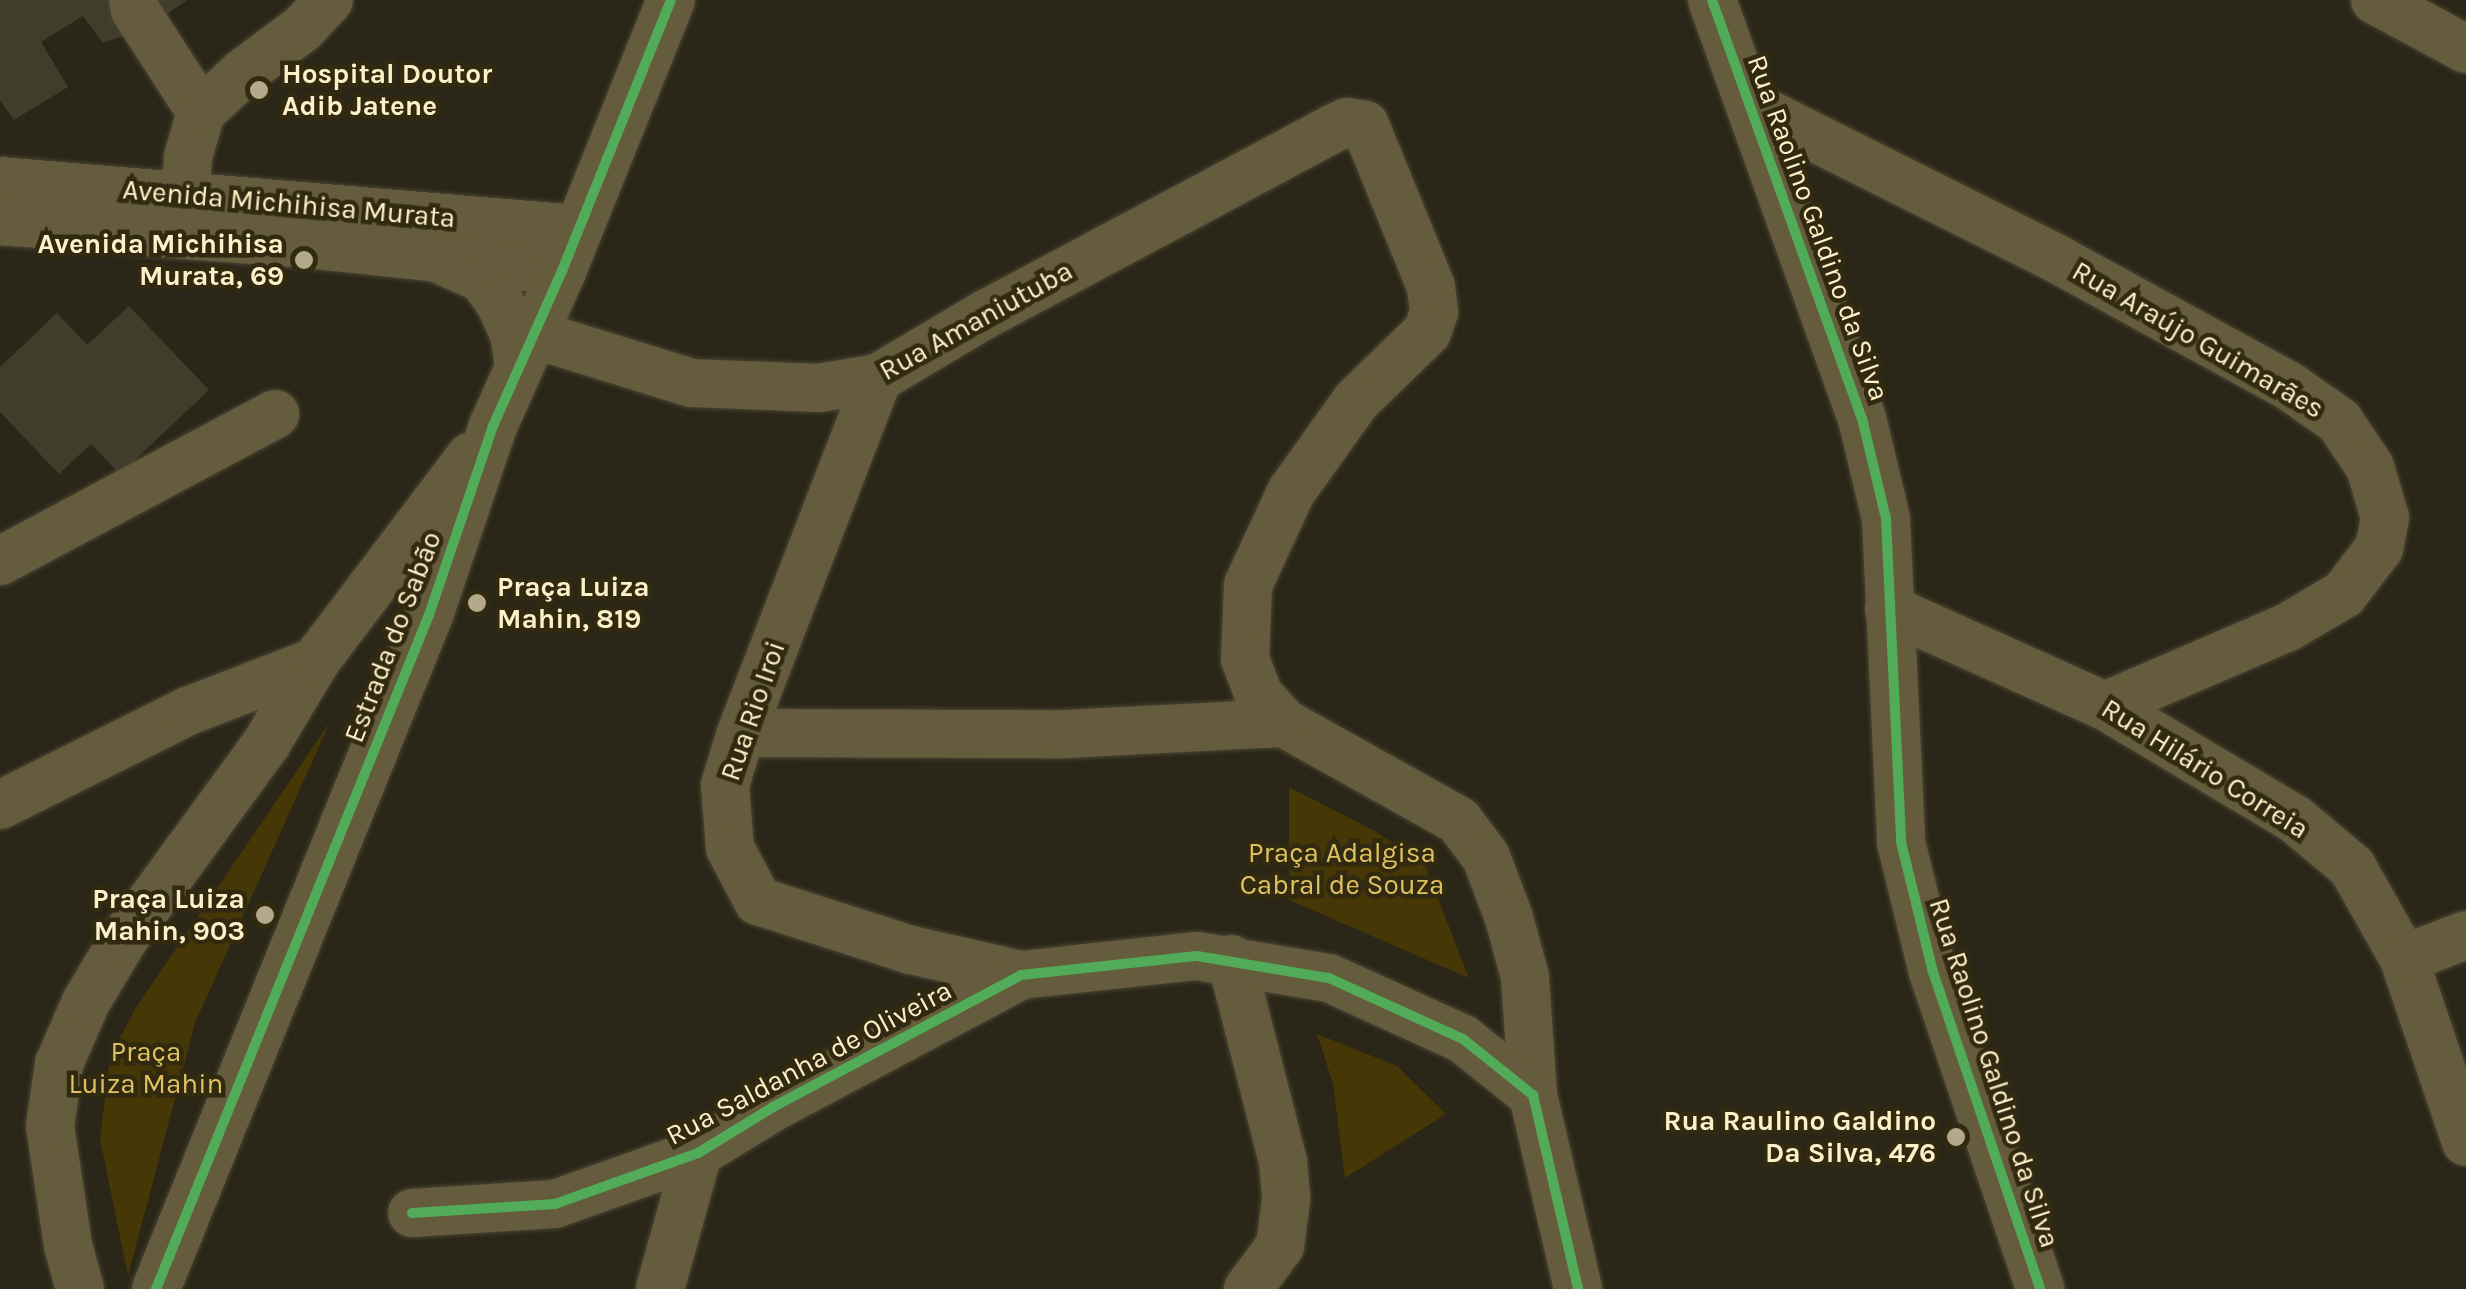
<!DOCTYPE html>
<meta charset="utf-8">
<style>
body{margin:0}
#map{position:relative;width:2466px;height:1289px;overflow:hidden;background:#2a2618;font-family:Karla,sans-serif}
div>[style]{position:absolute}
.green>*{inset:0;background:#463806}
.building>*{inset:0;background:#403e2b}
.roads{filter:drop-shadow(0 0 2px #4a4434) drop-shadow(0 0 2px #4a4434)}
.minor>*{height:48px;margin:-24px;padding:0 24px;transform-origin:24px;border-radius:24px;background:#645c3c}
.cycleway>*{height:10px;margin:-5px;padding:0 5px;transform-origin:5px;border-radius:5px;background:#51ab58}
.dots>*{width:28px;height:28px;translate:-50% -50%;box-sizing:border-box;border:5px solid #322a10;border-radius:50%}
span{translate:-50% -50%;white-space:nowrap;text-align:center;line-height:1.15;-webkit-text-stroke:9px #322a10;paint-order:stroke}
.poi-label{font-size:28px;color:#fdf1c9;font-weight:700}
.left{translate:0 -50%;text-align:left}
.right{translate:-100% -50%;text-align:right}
.street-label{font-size:28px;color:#fdf1c9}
.park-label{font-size:28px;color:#dec160}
</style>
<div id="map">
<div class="green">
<i style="clip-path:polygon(330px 722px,195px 1023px,128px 1276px,100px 1139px,110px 1057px,135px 1009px)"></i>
<i style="clip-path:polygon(1289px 787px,1373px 830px,1425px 865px,1469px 978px,1289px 900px)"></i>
<i style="clip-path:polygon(1317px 1034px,1397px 1066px,1446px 1114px,1345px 1178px,1333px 1084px)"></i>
</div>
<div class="building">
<i style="clip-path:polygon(0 0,187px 0,147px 28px,103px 43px,83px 16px,41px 42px,68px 87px,14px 120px,0 100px)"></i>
<i style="clip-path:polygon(129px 306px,209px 390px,120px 474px,91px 444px,59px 474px,0 412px,0 367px,57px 313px,87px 345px)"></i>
</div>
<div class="roads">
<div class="minor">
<i style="left:133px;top:0;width:10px;rotate:79deg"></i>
<i style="left:135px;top:10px;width:121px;rotate:57.1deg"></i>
<i style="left:1712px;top:0;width:444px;rotate:70.3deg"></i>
<i style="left:1862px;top:418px;width:104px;rotate:76.6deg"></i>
<i style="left:1886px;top:519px;width:323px;rotate:87.3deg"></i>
<i style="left:1901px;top:842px;width:134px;rotate:76.2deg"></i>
<i style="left:1933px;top:972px;width:335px;rotate:71.3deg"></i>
<i style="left:2375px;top:0;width:103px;rotate:28.3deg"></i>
<i style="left:1750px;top:105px;width:346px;rotate:26.6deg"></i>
<i style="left:2059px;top:260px;width:262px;rotate:28.7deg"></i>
<i style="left:2289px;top:386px;width:61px;rotate:35deg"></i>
<i style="left:2339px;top:421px;width:55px;rotate:56deg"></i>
<i style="left:2370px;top:467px;width:53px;rotate:73.6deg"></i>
<i style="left:2385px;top:518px;width:31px;rotate:101deg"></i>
<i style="left:2379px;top:548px;width:58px;rotate:127.3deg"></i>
<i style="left:2344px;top:594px;width:65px;rotate:149.5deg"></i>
<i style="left:2288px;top:627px;width:199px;rotate:156.7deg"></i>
<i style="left:0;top:181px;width:580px;rotate:4.75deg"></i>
<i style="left:185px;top:194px;width:37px;rotate:-85deg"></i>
<i style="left:188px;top:157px;width:47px;rotate:-73.9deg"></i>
<i style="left:201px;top:112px;width:59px;rotate:-42.9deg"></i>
<i style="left:244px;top:72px;width:74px;rotate:-36.7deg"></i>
<i style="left:303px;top:28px;width:38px;rotate:-47deg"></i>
<i style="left:0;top:221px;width:306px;rotate:4.3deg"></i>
<i style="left:305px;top:244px;width:258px;rotate:6deg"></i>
<i style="left:443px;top:261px;width:43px;rotate:23.6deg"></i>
<i style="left:482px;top:278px;width:31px;rotate:54deg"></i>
<i style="left:500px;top:303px;width:34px;rotate:66deg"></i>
<i style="left:514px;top:334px;width:32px;rotate:81deg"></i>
<i style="left:533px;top:334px;width:165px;rotate:17.2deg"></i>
<i style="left:691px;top:383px;width:128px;rotate:2.2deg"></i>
<i style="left:819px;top:388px;width:60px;rotate:-9.6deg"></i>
<i style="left:878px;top:378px;width:126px;rotate:-30.7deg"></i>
<i style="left:986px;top:314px;width:395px;rotate:-28.1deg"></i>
<i style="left:1334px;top:128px;width:14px;rotate:-25deg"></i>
<i style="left:1347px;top:122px;width:18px;rotate:9deg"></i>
<i style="left:1365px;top:125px;width:175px;rotate:67.8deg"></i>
<i style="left:1431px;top:287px;width:25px;rotate:83deg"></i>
<i style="left:1434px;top:312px;width:21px;rotate:109deg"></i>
<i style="left:1427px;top:332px;width:99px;rotate:135.8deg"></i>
<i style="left:1356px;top:401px;width:112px;rotate:125.5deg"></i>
<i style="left:1291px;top:492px;width:102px;rotate:114.8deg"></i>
<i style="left:1248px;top:585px;width:74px;rotate:92.3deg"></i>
<i style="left:1245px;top:659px;width:39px;rotate:69deg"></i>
<i style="left:1259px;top:695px;width:38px;rotate:48deg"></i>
<i style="left:1284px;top:723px;width:201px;rotate:29.2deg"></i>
<i style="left:1459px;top:821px;width:45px;rotate:53.1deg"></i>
<i style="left:1486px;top:857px;width:65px;rotate:69.3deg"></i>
<i style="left:1509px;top:918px;width:61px;rotate:74.8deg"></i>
<i style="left:1525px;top:977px;width:118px;rotate:86.1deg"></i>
<i style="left:878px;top:378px;width:381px;rotate:111.1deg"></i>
<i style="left:741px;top:733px;width:54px;rotate:107.1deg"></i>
<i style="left:725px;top:785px;width:63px;rotate:85.5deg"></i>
<i style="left:730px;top:848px;width:60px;rotate:62.2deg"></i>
<i style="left:758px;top:901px;width:161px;rotate:17.8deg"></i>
<i style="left:911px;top:950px;width:113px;rotate:12.8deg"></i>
<i style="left:0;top:561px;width:312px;rotate:-28.1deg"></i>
<i style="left:1889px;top:609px;width:237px;rotate:24.2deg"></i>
<i style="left:2105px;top:706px;width:222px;rotate:30.8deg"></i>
<i style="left:2296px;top:820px;width:73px;rotate:40deg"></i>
<i style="left:2352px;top:867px;width:106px;rotate:60.5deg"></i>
<i style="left:2404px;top:959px;width:193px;rotate:71.3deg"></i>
<i style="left:741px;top:733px;width:324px;rotate:0.2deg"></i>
<i style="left:1065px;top:734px;width:219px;rotate:-2.9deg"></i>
<i style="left:0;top:805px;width:210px;rotate:-26.6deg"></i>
<i style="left:188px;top:711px;width:136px;rotate:-21.1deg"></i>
<i style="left:1231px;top:959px;width:210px;rotate:75.6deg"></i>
<i style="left:1283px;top:1162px;width:38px;rotate:85deg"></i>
<i style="left:1286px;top:1200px;width:46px;rotate:97.4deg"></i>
<i style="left:1280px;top:1246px;width:54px;rotate:126.7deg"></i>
<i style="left:2404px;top:959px;width:66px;rotate:-21.2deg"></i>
<i style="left:412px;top:1213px;width:143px;rotate:-3.6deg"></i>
<i style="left:555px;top:1204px;width:152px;rotate:-19.6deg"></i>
<i style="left:698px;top:1153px;width:88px;rotate:-31.5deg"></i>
<i style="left:773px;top:1107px;width:281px;rotate:-28deg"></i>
<i style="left:1021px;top:975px;width:177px;rotate:-6.2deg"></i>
<i style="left:1197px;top:956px;width:134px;rotate:9.5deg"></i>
<i style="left:1329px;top:978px;width:147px;rotate:24.5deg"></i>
<i style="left:1463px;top:1039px;width:90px;rotate:38.7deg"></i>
<i style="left:1533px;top:1095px;width:199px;rotate:76.9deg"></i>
<i style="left:80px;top:1289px;width:46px;rotate:-105.3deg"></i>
<i style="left:68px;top:1245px;width:120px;rotate:-98.6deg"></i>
<i style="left:50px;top:1126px;width:63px;rotate:-81.7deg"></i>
<i style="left:59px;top:1064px;width:68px;rotate:-66.5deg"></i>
<i style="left:86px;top:1002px;width:72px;rotate:-59.2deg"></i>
<i style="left:123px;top:940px;width:243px;rotate:-53.9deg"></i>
<i style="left:266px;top:744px;width:96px;rotate:-59.1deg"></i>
<i style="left:315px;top:662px;width:257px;rotate:-52.9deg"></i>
<i style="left:156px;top:1289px;width:727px;rotate:-67.95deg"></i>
<i style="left:429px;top:615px;width:200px;rotate:-71.3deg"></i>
<i style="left:493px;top:426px;width:170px;rotate:-66deg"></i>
<i style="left:562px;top:271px;width:292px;rotate:-68.1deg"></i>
<i style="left:660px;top:1289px;width:141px;rotate:-74.4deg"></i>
</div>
</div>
<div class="cycleway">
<i style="left:1712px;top:0;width:444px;rotate:70.3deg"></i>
<i style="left:1862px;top:418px;width:104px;rotate:76.6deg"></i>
<i style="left:1886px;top:519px;width:323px;rotate:87.3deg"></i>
<i style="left:1901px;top:842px;width:134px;rotate:76.2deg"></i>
<i style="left:1933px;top:972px;width:335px;rotate:71.3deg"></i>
<i style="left:412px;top:1213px;width:143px;rotate:-3.6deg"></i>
<i style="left:555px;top:1204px;width:152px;rotate:-19.6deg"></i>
<i style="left:698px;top:1153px;width:88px;rotate:-31.5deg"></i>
<i style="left:773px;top:1107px;width:281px;rotate:-28deg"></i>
<i style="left:1021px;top:975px;width:177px;rotate:-6.2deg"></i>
<i style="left:1197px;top:956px;width:134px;rotate:9.5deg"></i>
<i style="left:1329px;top:978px;width:147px;rotate:24.5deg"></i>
<i style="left:1463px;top:1039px;width:90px;rotate:38.7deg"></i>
<i style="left:1533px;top:1095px;width:199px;rotate:76.9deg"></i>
<i style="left:156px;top:1289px;width:727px;rotate:-67.95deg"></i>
<i style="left:429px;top:615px;width:200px;rotate:-71.3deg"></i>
<i style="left:493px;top:426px;width:170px;rotate:-66deg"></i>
<i style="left:562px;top:271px;width:292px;rotate:-68.1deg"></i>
</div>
<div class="dots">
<i style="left:259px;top:90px;background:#b3aa8b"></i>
<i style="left:304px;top:260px;background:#b3aa8b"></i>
<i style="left:477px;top:603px;background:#b3aa8b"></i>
<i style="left:265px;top:915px;background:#b3aa8b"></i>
<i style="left:1956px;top:1137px;background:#b3aa8b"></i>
</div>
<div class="poi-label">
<span class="left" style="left:282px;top:90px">Hospital Doutor<br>Adib Jatene</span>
<span class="right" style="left:284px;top:260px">Avenida Michihisa<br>Murata, 69</span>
<span class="left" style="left:497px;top:603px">Praça Luiza<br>Mahin, 819</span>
<span class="right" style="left:245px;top:915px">Praça Luiza<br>Mahin, 903</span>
<span class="right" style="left:1936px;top:1137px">Rua Raulino Galdino<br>Da Silva, 476</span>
</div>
<div class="street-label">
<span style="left:289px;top:204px;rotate:5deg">Avenida Michihisa Murata</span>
<span style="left:1818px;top:228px;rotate:70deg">Rua Raolino Galdino da Silva</span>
<span style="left:976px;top:321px;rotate:-29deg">Rua Amaniutuba</span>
<span style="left:2198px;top:340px;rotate:30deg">Rua Araújo Guimarães</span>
<span style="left:393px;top:637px;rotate:-69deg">Estrada do Sabão</span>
<span style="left:753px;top:711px;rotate:-71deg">Rua Rio Iroi</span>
<span style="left:2205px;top:769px;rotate:32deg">Rua Hilário Correia</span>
<span style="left:809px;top:1063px;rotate:-28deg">Rua Saldanha de Oliveira</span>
<span style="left:1994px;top:1073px;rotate:72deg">Rua Raolino Galdino da Silva</span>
</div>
<div class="park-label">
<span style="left:1342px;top:869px">Praça Adalgisa<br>Cabral de Souza</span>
<span style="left:146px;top:1068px">Praça<br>Luiza Mahin</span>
</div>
</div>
